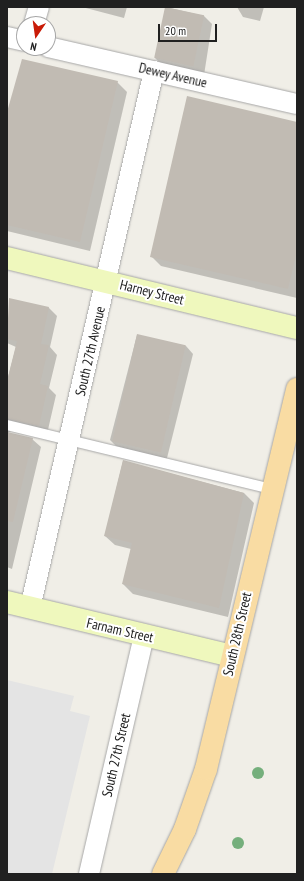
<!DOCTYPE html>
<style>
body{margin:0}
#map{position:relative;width:304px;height:881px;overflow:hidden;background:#f0eee7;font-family:"PT Sans Narrow",sans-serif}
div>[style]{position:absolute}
.parking>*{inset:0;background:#e4e4e4}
.shadow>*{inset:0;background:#0003}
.building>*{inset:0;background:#c1bbb3;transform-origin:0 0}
.roads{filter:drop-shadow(0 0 1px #a7a7a7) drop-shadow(0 0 1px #a7a7a7)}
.service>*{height:10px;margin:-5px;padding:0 5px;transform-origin:5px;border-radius:5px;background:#fff}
.minor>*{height:20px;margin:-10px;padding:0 10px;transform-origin:10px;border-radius:10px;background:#fff}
.secondary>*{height:22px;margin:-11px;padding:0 11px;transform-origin:11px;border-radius:11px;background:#eff8bd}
.primary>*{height:22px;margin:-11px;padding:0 11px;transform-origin:11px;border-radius:11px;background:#f9dca3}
.trees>*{width:12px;height:12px;margin:-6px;border-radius:50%;background:#75af7c}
span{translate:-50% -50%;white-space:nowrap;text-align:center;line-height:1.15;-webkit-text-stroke:4px #fff;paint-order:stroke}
.street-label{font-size:14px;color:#202020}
.frame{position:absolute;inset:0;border:8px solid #202020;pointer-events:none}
.north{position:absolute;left:16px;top:16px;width:40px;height:40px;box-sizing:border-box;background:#fff;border:1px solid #a6a6a6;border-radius:50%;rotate:193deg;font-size:11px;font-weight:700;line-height:16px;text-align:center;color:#202020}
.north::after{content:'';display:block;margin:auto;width:14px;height:18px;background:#c91b07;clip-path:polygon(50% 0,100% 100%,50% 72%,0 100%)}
.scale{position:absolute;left:158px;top:24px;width:59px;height:18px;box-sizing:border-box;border:2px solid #202020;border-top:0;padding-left:5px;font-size:12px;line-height:14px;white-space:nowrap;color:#202020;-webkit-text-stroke:3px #fff;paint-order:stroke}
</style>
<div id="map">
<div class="parking">
<i style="clip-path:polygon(7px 680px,74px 696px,70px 711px,90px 716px,52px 874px,7px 874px)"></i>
</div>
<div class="shadow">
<i style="clip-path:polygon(82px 7px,127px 7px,124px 18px)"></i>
<i style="clip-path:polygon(166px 7px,204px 16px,212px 24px,204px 75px,163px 66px,155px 58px)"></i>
<i style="clip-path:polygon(237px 7px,264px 7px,260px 21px,243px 17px)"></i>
<i style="clip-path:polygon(117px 82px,127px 92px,90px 251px,7px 231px,7px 111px)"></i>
<i style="clip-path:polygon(297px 123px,297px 298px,161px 266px,151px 256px)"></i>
<i style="clip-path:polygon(10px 299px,49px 308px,57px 316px,50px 347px,57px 355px,49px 388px,56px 395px,47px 434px,17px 427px,8px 433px,32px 439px,41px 447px,12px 569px,7px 567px,7px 381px,16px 347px,7px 343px)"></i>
<i style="clip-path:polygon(137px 335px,186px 346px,193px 354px,166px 462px,117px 447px,110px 440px)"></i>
<i style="clip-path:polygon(123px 461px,244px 493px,254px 503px,228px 617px,133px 594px,123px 584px,131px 549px,115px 545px,105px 536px)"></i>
</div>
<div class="building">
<i style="left:165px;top:7px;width:40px;height:52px;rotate:12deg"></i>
<i style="clip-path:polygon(22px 59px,118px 81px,80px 242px,7px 225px,7px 112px)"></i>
<i style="clip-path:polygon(187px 96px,297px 122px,297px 251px,288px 289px,150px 257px)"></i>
<i style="clip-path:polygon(9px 298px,49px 307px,41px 344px,49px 345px,40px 384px,48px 386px,39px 426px,7px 419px,7px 381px,17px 341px,7px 339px)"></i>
<i style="left:137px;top:334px;width:50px;height:110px;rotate:13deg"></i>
<i style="clip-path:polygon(7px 432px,33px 438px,13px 522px,7px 521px)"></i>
<i style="clip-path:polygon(123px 460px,244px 493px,219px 608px,122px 584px,132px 543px,104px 536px)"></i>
</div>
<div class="roads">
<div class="service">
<i style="left:7px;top:425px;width:273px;rotate:13.6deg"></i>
</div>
<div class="minor">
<i style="left:34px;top:24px;width:18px;rotate:-74deg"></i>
<i style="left:7px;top:37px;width:17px;rotate:13deg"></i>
<i style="left:48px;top:47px;width:255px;rotate:12.9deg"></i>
<i style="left:30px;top:608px;width:551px;rotate:-77deg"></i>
<i style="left:89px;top:874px;width:244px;rotate:-77deg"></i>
</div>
<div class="secondary">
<i style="left:7px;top:258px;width:298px;rotate:13.6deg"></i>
<i style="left:7px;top:602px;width:231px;rotate:13.5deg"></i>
</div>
<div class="primary">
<i style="left:163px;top:874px;width:50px;rotate:-63.9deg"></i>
<i style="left:185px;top:829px;width:64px;rotate:-70.7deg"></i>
<i style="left:206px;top:769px;width:391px;rotate:-76.5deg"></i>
</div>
</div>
<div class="trees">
<i style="left:258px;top:773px"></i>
<i style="left:238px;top:843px"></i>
</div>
<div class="street-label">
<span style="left:173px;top:75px;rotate:13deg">Dewey Avenue</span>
<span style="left:152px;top:292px;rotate:14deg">Harney Street</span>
<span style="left:90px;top:351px;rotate:-77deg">South 27th Avenue</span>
<span style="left:120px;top:630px;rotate:13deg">Farnam Street</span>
<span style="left:237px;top:634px;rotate:-77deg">South 28th Street</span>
<span style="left:116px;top:755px;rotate:-77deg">South 27th Street</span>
</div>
<div class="frame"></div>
<div class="north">N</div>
<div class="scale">20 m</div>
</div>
